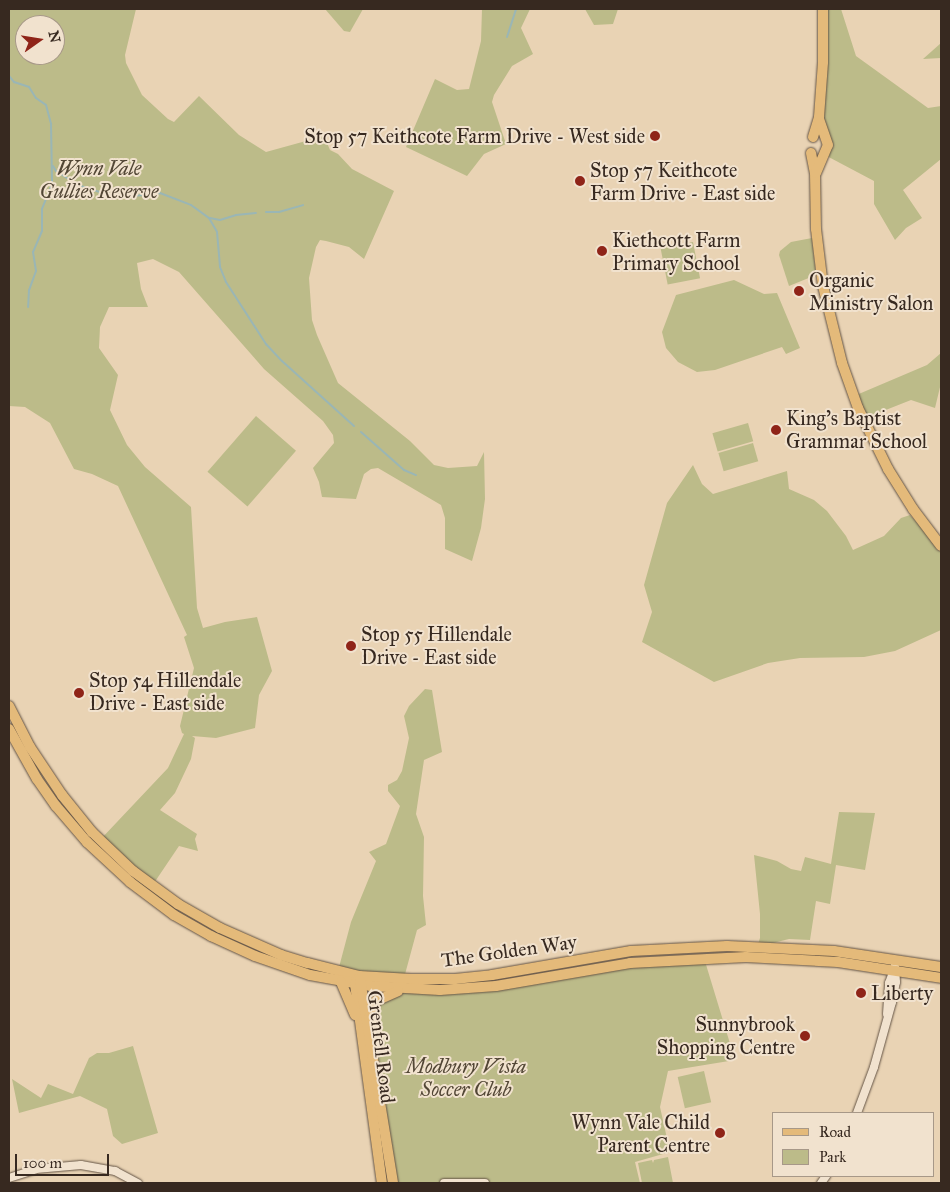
<!DOCTYPE html>
<style>
body{margin:0}
#map{position:relative;width:950px;height:1192px;overflow:hidden;background:#e9d3b4;font-family:"IM FELL Great Primer",serif}
div>[style]{position:absolute}
.green>*{inset:0;background:#bcbb89;transform-origin:0 0}
.stream>*{height:2px;margin:-1px;padding:0 1px;transform-origin:1px;border-radius:1px;background:#9ab6b5}
.roads{filter:drop-shadow(0 0 1px #645445) drop-shadow(0 0 1px #645445)}
.minor>*{height:8px;margin:-4px;padding:0 4px;transform-origin:4px;border-radius:4px;background:#f1e2ce}
.major>*{height:10px;margin:-5px;padding:0 5px;transform-origin:5px;border-radius:5px;background:#e4ba7a}
.dots>*{width:14px;height:14px;translate:-50% -50%;box-sizing:border-box;border:2px solid #f1e2ce;border-radius:50%}
span{translate:-50% -50%;white-space:nowrap;text-align:center;line-height:1.15;-webkit-text-stroke:4px #f1e2ce;paint-order:stroke}
.poi-label{font-size:20px;color:#372920}
.right{translate:-100% -50%;text-align:right}
.left{translate:0 -50%;text-align:left}
.park-label{font-size:20px;color:#524635;font-style:italic}
.street-label{font-size:20px;color:#372920}
.frame{position:absolute;inset:0;border:10px solid #372920;pointer-events:none}
.legend{position:absolute;left:772px;top:1112px;width:162px;height:65px;box-sizing:border-box;background:#f1e2ce;border:1px solid #a79888;margin:0;padding:6px 9px;list-style:none;font-size:15px;color:#372920}
.legend li{display:flex;align-items:center;gap:10px;height:25px}
.legend b{width:25px;border:1px solid #a79888}
.north{position:absolute;left:15px;top:15px;width:50px;height:50px;box-sizing:border-box;background:#f1e2ce;border:1px solid #a79888;border-radius:50%;rotate:77deg;font-size:14px;font-weight:700;line-height:20px;text-align:center;color:#372920}
.north::after{content:'';display:block;margin:auto;width:18px;height:22px;background:#8f2418;clip-path:polygon(50% 0,100% 100%,50% 72%,0 100%)}
.scale{position:absolute;left:15px;top:1154px;width:94px;height:22px;box-sizing:border-box;border:2px solid #372920;border-top:0;padding-left:6px;font-size:15px;line-height:18px;white-space:nowrap;color:#372920;-webkit-text-stroke:4px #f1e2ce;paint-order:stroke}
</style>
<div id="map">
<div class="green">
<i style="clip-path:polygon(evenodd,9px 9px,136px 9px,125px 55px,126px 63px,142px 95px,168px 119px,174px 122px,199px 96px,239px 135px,266px 152px,324px 136px,330px 150px,338px 154px,352px 169px,394px 191px,364px 259px,349px 247px,326px 241px,320px 240px,316px 247px,309px 278px,312px 320px,317px 335px,338px 383px,410px 441px,434px 465px,448px 468px,477px 466px,484px 452px,485px 499px,481px 528px,472px 561px,445px 549px,445px 518px,441px 505px,378px 468px,371px 469px,364px 474px,356px 499px,322px 497px,319px 482px,313px 468px,334px 443px,333px 435px,323px 421px,264px 369px,179px 272px,153px 259px,137px 263px,141px 289px,148px 307px,109px 307px,100px 327px,99px 348px,118px 375px,110px 410px,127px 445px,145px 467px,191px 507px,197px 608px,203px 628px,225px 622px,257px 617px,272px 671px,259px 695px,255px 728px,216px 738px,192px 736px,195px 738px,191px 759px,175px 793px,160px 810px,197px 834px,195px 839px,198px 851px,179px 846px,152px 886px,100px 840px,168px 768px,184px 734px,182px 733px,180px 726px,194px 668px,184px 637px,187px 635px,118px 486px,92px 474px,74px 469px,50px 423px,25px 407px,9px 406px,9px 9px,25px 25px,55px 25px,55px 55px,25px 55px,25px 25px)"></i>
<i style="clip-path:polygon(325px 9px,363px 9px,350px 32px,344px 31px)"></i>
<i style="clip-path:polygon(482px 9px,530px 9px,521px 28px,533px 54px,512px 66px,494px 95px,492px 102px,506px 144px,484px 154px,467px 176px,406px 147px,435px 79px,457px 90px,469px 89px,481px 41px)"></i>
<i style="clip-path:polygon(585px 9px,618px 9px,613px 24px,594px 25px)"></i>
<i style="clip-path:polygon(823px 9px,841px 9px,856px 56px,928px 108px,941px 106px,941px 159px,903px 190px,922px 218px,906px 228px,895px 240px,874px 204px,874px 181px,823px 154px,825px 152px,819px 117px)"></i>
<i style="clip-path:polygon(941px 43px,941px 58px,923px 59px)"></i>
<i style="clip-path:polygon(812px 238px,816px 275px,789px 286px,779px 255px,780px 251px,791px 242px)"></i>
<i style="left:693px;top:242px;width:37px;height:33px;rotate:79deg"></i>
<i style="clip-path:polygon(734px 280px,764px 294px,777px 293px,800px 348px,786px 354px,782px 347px,715px 370px,697px 372px,678px 362px,666px 348px,662px 332px,676px 295px)"></i>
<i style="clip-path:polygon(941px 353px,941px 383px,935px 408px,911px 400px,863px 419px,854px 396px,927px 365px)"></i>
<i style="left:256px;top:416px;width:53px;height:74px;rotate:41deg"></i>
<i style="left:748px;top:423px;width:19px;height:37px;rotate:74deg"></i>
<i style="left:753px;top:443px;width:19px;height:36px;rotate:74deg"></i>
<i style="clip-path:polygon(693px 465px,702px 484px,713px 494px,787px 471px,789px 489px,814px 500px,827px 511px,846px 536px,853px 550px,884px 536px,901px 518px,910px 515px,941px 549px,941px 630px,895px 651px,864px 657px,800px 658px,768px 663px,714px 682px,642px 642px,652px 612px,644px 585px,667px 503px)"></i>
<i style="clip-path:polygon(425px 689px,432px 690px,442px 752px,424px 760px,416px 814px,424px 837px,423px 896px,426px 925px,417px 930px,404px 978px,338px 971px,351px 922px,376px 861px,369px 852px,386px 844px,400px 806px,388px 791px,388px 785px,397px 780px,402px 771px,409px 738px,404px 716px,409px 706px)"></i>
<i style="clip-path:polygon(839px 812px,875px 813px,865px 870px,836px 865px,830px 904px,816px 901px,810px 940px,789px 939px,757px 947px,760px 938px,760px 914px,754px 855px,777px 861px,791px 869px,801px 871px,805px 857px,831px 864px)"></i>
<i style="clip-path:polygon(704px 958px,735px 1060px,668px 1071px,660px 1107px,670px 1152px,635px 1162px,640px 1183px,393px 1183px,368px 1021px,373px 1004px,406px 990px,444px 990px)"></i>
<i style="clip-path:polygon(133px 1046px,158px 1133px,122px 1144px,113px 1136px,107px 1109px,80px 1096px,19px 1113px,12px 1079px,41px 1098px,48px 1084px,73px 1094px,89px 1058px,97px 1053px,109px 1053px)"></i>
<i style="left:704px;top:1071px;width:32px;height:27px;rotate:77deg"></i>
<i style="clip-path:polygon(668px 1157px,673px 1183px,642px 1183px,638px 1163px,652px 1160px,653px 1163px,654px 1160px)"></i>
</div>
<div class="stream">
<i style="left:507px;top:37px;width:29px;rotate:-72deg"></i>
<i style="left:9px;top:76px;width:8px;rotate:50deg"></i>
<i style="left:14px;top:82px;width:16px;rotate:18deg"></i>
<i style="left:29px;top:87px;width:13px;rotate:58deg"></i>
<i style="left:36px;top:98px;width:12px;rotate:35deg"></i>
<i style="left:46px;top:105px;width:20px;rotate:75deg"></i>
<i style="left:51px;top:124px;width:60px;rotate:89deg"></i>
<i style="left:52px;top:184px;width:27px;rotate:112deg"></i>
<i style="left:42px;top:209px;width:22px;rotate:90deg"></i>
<i style="left:42px;top:231px;width:23px;rotate:113deg"></i>
<i style="left:33px;top:252px;width:19px;rotate:81deg"></i>
<i style="left:36px;top:271px;width:20px;rotate:110deg"></i>
<i style="left:29px;top:290px;width:17px;rotate:93deg"></i>
<i style="left:53px;top:166px;width:6px;rotate:59deg"></i>
<i style="left:56px;top:171px;width:26px;rotate:32deg"></i>
<i style="left:78px;top:185px;width:26px;rotate:18deg"></i>
<i style="left:103px;top:193px;width:30px;rotate:6deg"></i>
<i style="left:133px;top:196px;width:27px;rotate:-6deg"></i>
<i style="left:160px;top:193px;width:33px;rotate:21deg"></i>
<i style="left:191px;top:205px;width:22px;rotate:36deg"></i>
<i style="left:209px;top:218px;width:16px;rotate:60deg"></i>
<i style="left:217px;top:232px;width:35px;rotate:85deg"></i>
<i style="left:220px;top:267px;width:16px;rotate:68deg"></i>
<i style="left:226px;top:282px;width:74px;rotate:57.2deg"></i>
<i style="left:266px;top:344px;width:23px;rotate:47deg"></i>
<i style="left:282px;top:361px;width:97px;rotate:42.1deg"></i>
<i style="left:266px;top:212px;width:13px"></i>
<i style="left:279px;top:212px;width:25px;rotate:-16deg"></i>
<i style="left:210px;top:218px;width:10px;rotate:11deg"></i>
<i style="left:220px;top:220px;width:17px;rotate:-17deg"></i>
<i style="left:236px;top:215px;width:20px;rotate:-6deg"></i>
<i style="left:361px;top:432px;width:57px;rotate:41.5deg"></i>
<i style="left:404px;top:470px;width:13px;rotate:23deg"></i>
</div>
<div class="roads">
<div class="minor">
<i style="left:887px;top:1014px;width:31px;rotate:-86deg"></i>
<i style="left:889px;top:983px;width:14px;rotate:-69deg"></i>
<i style="left:857px;top:1113px;width:49px;rotate:-69.7deg"></i>
<i style="left:874px;top:1067px;width:67px;rotate:-74.5deg"></i>
<i style="left:892px;top:1002px;width:20px;rotate:-79deg"></i>
<i style="left:896px;top:982px;width:16px;rotate:-94deg"></i>
<i style="left:9px;top:1178px;width:28px;rotate:-18deg"></i>
<i style="left:36px;top:1169px;width:45px;rotate:-5.1deg"></i>
<i style="left:81px;top:1165px;width:35px;rotate:10deg"></i>
<i style="left:115px;top:1171px;width:26px;rotate:28deg"></i>
<i style="left:444px;top:1183px;width:41px"></i>
<i style="left:821px;top:1183px;width:9px;rotate:-54deg"></i>
</div>
<div class="major">
<i style="left:813px;top:137px;width:21px;rotate:-73deg"></i>
<i style="left:819px;top:117px;width:55px;rotate:-85.8deg"></i>
<i style="left:823px;top:62px;width:53px;rotate:-90deg"></i>
<i style="left:811px;top:153px;width:20px;rotate:79deg"></i>
<i style="left:815px;top:173px;width:56px;rotate:89deg"></i>
<i style="left:816px;top:229px;width:57px;rotate:83deg"></i>
<i style="left:823px;top:286px;width:79px;rotate:76.1deg"></i>
<i style="left:842px;top:363px;width:48px;rotate:70.4deg"></i>
<i style="left:858px;top:408px;width:68px;rotate:63.8deg"></i>
<i style="left:888px;top:469px;width:47px;rotate:58deg"></i>
<i style="left:913px;top:509px;width:46px;rotate:52.9deg"></i>
<i style="left:816px;top:173px;width:30px;rotate:-67deg"></i>
<i style="left:828px;top:145px;width:28px;rotate:-109deg"></i>
<i style="left:9px;top:706px;width:46px;rotate:62.9deg"></i>
<i style="left:30px;top:747px;width:58px;rotate:56.3deg"></i>
<i style="left:62px;top:795px;width:48px;rotate:51deg"></i>
<i style="left:92px;top:832px;width:57px;rotate:43.6deg"></i>
<i style="left:133px;top:871px;width:56px;rotate:36.3deg"></i>
<i style="left:178px;top:904px;width:48px;rotate:29.7deg"></i>
<i style="left:220px;top:928px;width:67px;rotate:23.9deg"></i>
<i style="left:281px;top:955px;width:28px;rotate:17deg"></i>
<i style="left:308px;top:963px;width:53px;rotate:14.3deg"></i>
<i style="left:359px;top:976px;width:52px;rotate:3.3deg"></i>
<i style="left:411px;top:979px;width:44px"></i>
<i style="left:455px;top:979px;width:37px;rotate:-6deg"></i>
<i style="left:492px;top:975px;width:141px;rotate:-9.8deg"></i>
<i style="left:631px;top:951px;width:96px;rotate:-3deg"></i>
<i style="left:727px;top:946px;width:107px;rotate:2.7deg"></i>
<i style="left:834px;top:951px;width:108px;rotate:8.5deg"></i>
<i style="left:9px;top:729px;width:57px;rotate:60.8deg"></i>
<i style="left:37px;top:779px;width:33px;rotate:55deg"></i>
<i style="left:56px;top:806px;width:48px;rotate:49.3deg"></i>
<i style="left:87px;top:842px;width:59px;rotate:42.9deg"></i>
<i style="left:130px;top:882px;width:55px;rotate:36.9deg"></i>
<i style="left:174px;top:915px;width:43px;rotate:29.6deg"></i>
<i style="left:211px;top:936px;width:48px;rotate:24.4deg"></i>
<i style="left:255px;top:956px;width:58px;rotate:19.1deg"></i>
<i style="left:310px;top:975px;width:62px;rotate:10.2deg"></i>
<i style="left:371px;top:986px;width:69px;rotate:3.3deg"></i>
<i style="left:440px;top:990px;width:56px;rotate:-4.1deg"></i>
<i style="left:496px;top:986px;width:136px;rotate:-9.7deg"></i>
<i style="left:630px;top:963px;width:116px;rotate:-3deg"></i>
<i style="left:746px;top:957px;width:92px;rotate:3.1deg"></i>
<i style="left:838px;top:962px;width:104px;rotate:8.8deg"></i>
<i style="left:358px;top:979px;width:6px;rotate:121deg"></i>
<i style="left:355px;top:984px;width:201px;rotate:82.3deg"></i>
<i style="left:360px;top:979px;width:207px;rotate:80.8deg"></i>
<i style="left:341px;top:982px;width:36px;rotate:67deg"></i>
<i style="left:369px;top:1018px;width:18px;rotate:-68deg"></i>
<i style="left:376px;top:1001px;width:24px;rotate:-24deg"></i>
</div>
</div>
<div class="dots">
<i style="left:655px;top:136px;background:#8f2418"></i>
<i style="left:580px;top:181px;background:#8f2418"></i>
<i style="left:602px;top:251px;background:#8f2418"></i>
<i style="left:799px;top:291px;background:#8f2418"></i>
<i style="left:776px;top:430px;background:#8f2418"></i>
<i style="left:351px;top:646px;background:#8f2418"></i>
<i style="left:79px;top:693px;background:#8f2418"></i>
<i style="left:861px;top:993px;background:#8f2418"></i>
<i style="left:805px;top:1036px;background:#8f2418"></i>
<i style="left:720px;top:1133px;background:#8f2418"></i>
</div>
<div class="poi-label">
<span class="right" style="left:645px;top:136px">Stop 57 Keithcote Farm Drive - West side</span>
<span class="left" style="left:590px;top:182px">Stop 57 Keithcote<br>Farm Drive - East side</span>
<span class="left" style="left:612px;top:252px">Kiethcott Farm<br>Primary School</span>
<span class="left" style="left:809px;top:292px">Organic<br>Ministry Salon</span>
<span class="left" style="left:786px;top:430px">King's Baptist<br>Grammar School</span>
<span class="left" style="left:361px;top:646px">Stop 55 Hillendale<br>Drive - East side</span>
<span class="left" style="left:89px;top:692px">Stop 54 Hillendale<br>Drive - East side</span>
<span class="left" style="left:871px;top:993px">Liberty</span>
<span class="right" style="left:795px;top:1036px">Sunnybrook<br>Shopping Centre</span>
<span class="right" style="left:710px;top:1134px">Wynn Vale Child<br>Parent Centre</span>
</div>
<div class="park-label">
<span style="left:99px;top:180px">Wynn Vale<br>Gullies Reserve</span>
<span style="left:466px;top:1078px">Modbury Vista<br>Soccer Club</span>
</div>
<div class="street-label">
<span style="left:509px;top:951px;rotate:-8deg">The Golden Way</span>
<span style="left:381px;top:1047px;rotate:83deg">Grenfell Road</span>
</div>
<div class="frame"></div>
<ul class="legend">
<li><b style="height:6px;background:#e4ba7a"></b>Road</li>
<li><b style="height:14px;background:#bcbb89"></b>Park</li>
</ul>
<div class="north">N</div>
<div class="scale">100 m</div>
</div>
